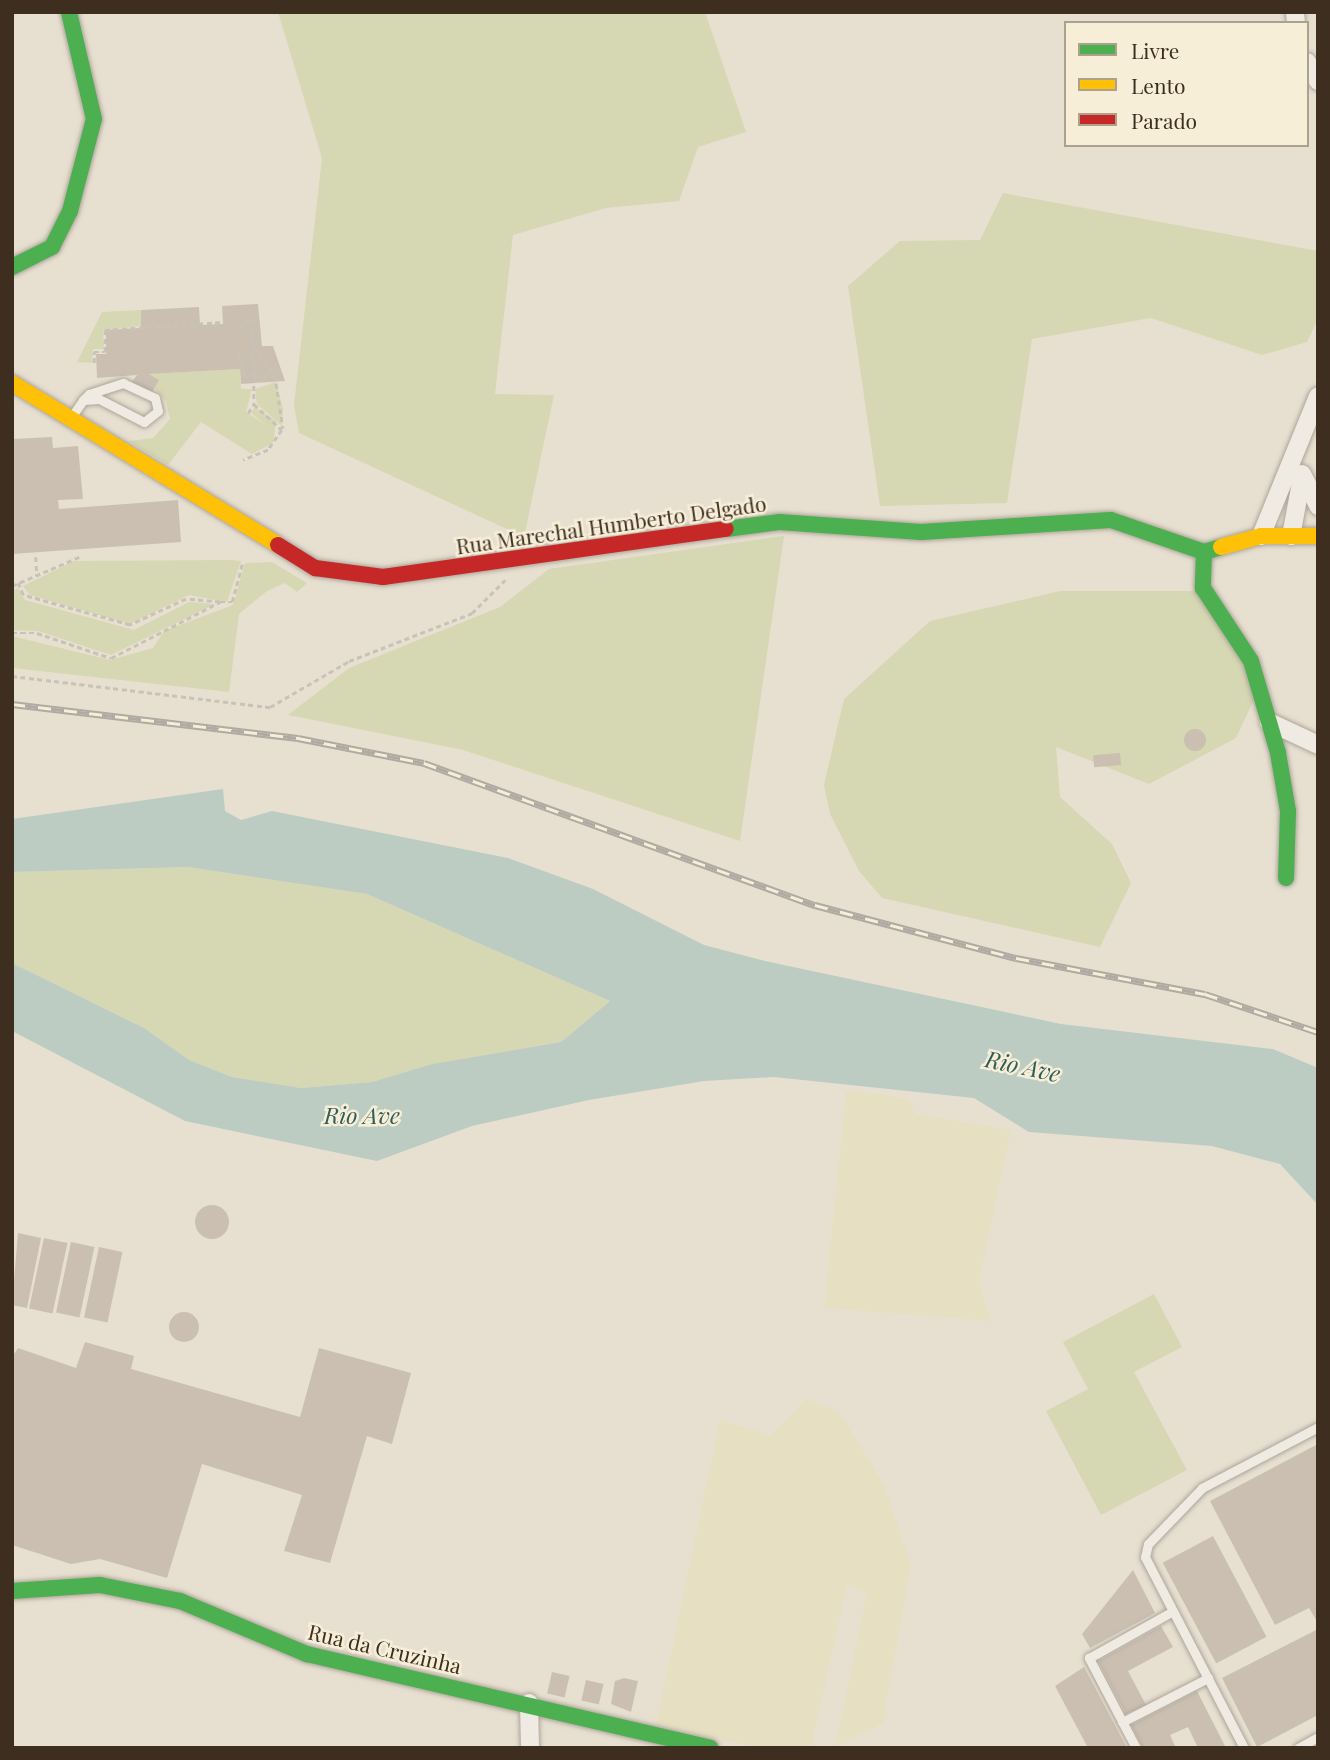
<!DOCTYPE html>
<style>
body{margin:0}
#map{position:relative;width:1330px;height:1760px;overflow:hidden;background:#e7e0d1;font-family:"Playfair Display",serif}
div>[style]{position:absolute}
.farmland>*{inset:0;background:#e6dfc2}
.green>*{inset:0;background:#d6d7b3}
.water>*{inset:0;background:#bcccc2}
.building>*{inset:0;background:#cbbfb2;transform-origin:0 0}
.round{border-radius:50%}
.path>*{height:2.5px;margin-top:-1.25px;transform-origin:0;background:repeating-linear-gradient(90deg,#c8c2b9 0 5px,transparent 0 8.5px)}
.roads{filter:drop-shadow(0 0 2px #ada599) drop-shadow(0 0 2px #ada599)}
.lane>*{height:9px;margin:-4.5px;padding:0 4.5px;transform-origin:4.5px;border-radius:4.5px;background:#efebe3}
.street>*{height:18px;margin:-9px;padding:0 9px;transform-origin:9px;border-radius:9px;background:#efebe3}
.fast>*{height:16px;margin:-8px;padding:0 8px;transform-origin:8px;border-radius:8px;background:#4caf50}
.slow>*{height:16px;margin:-8px;padding:0 8px;transform-origin:8px;border-radius:8px;background:#ffc107}
.jam>*{height:16px;margin:-8px;padding:0 8px;transform-origin:8px;border-radius:8px;background:#c62828}
.rail>*{height:7px;margin-top:-3.5px;transform-origin:0;background:repeating-linear-gradient(90deg,#f7eed8 0 13px,#afaaa2 0 26px);box-sizing:border-box;border-block:2px solid #afaaa2}
span{translate:-50% -50%;white-space:nowrap;text-align:center;line-height:1.15;-webkit-text-stroke:5px #f7eed8;paint-order:stroke}
.street-label{font-size:21px;color:#3d2e20}
.water-label{font-size:23px;color:#2f5d5a;font-style:italic}
.frame{position:absolute;inset:0;border:14px solid #3d2e20;pointer-events:none}
.legend{position:absolute;left:1064px;top:21px;width:245px;height:126px;box-sizing:border-box;background:#f7eed8;border:2px solid #ada18e;margin:0;padding:9px 12px;list-style:none;font-size:21px;color:#3d2e20}
.legend li{display:flex;align-items:center;gap:14px;height:35px}
.legend b{width:35px;border:2px solid #ada18e}
</style>
<div id="map">
<div class="farmland">
<i style="clip-path:polygon(858px 1091px,909px 1099px,915px 1114px,1011px 1130px,979px 1281px,991px 1321px,824px 1308px,846px 1092px)"></i>
<i style="clip-path:polygon(806px 1399px,839px 1411px,884px 1485px,911px 1564px,883px 1723px,835px 1748px,867px 1593px,847px 1585px,811px 1748px,760px 1748px,656px 1725px,720px 1420px,771px 1436px)"></i>
</div>
<div class="green">
<i style="clip-path:polygon(278px 12px,705px 12px,746px 132px,698px 147px,679px 201px,606px 208px,513px 235px,495px 394px,554px 395px,524px 537px,299px 433px,294px 405px,322px 158px)"></i>
<i style="clip-path:polygon(1003px 193px,1318px 251px,1318px 319px,1307px 342px,1262px 355px,1151px 318px,1032px 339px,1007px 503px,880px 506px,848px 286px,900px 241px,980px 240px)"></i>
<i style="clip-path:polygon(141px 310px,141px 326px,103px 330px,104px 349px,93px 349px,92px 363px,77px 362px,102px 312px)"></i>
<i style="clip-path:polygon(240px 369px,241px 389px,252px 389px,246px 412px,266px 425px,251px 413px,255px 407px,276px 421px,273px 443px,252px 454px,201px 422px,168px 465px,128px 441px,153px 438px,170px 419px,166px 401px,154px 388px,159px 380px,149px 374px)"></i>
<i style="clip-path:polygon(276px 382px,283px 409px,282px 426px,257px 404px,255px 389px)"></i>
<i style="clip-path:polygon(784px 536px,740px 841px,463px 750px,288px 715px,349px 668px,500px 607px,549px 569px)"></i>
<i style="clip-path:polygon(232px 560px,241px 561px,227px 602px,189px 595px,130px 624px,30px 595px,23px 586px,74px 561px)"></i>
<i style="clip-path:polygon(272px 562px,307px 583px,297px 592px,285px 583px,267px 591px,239px 614px,229px 692px,12px 668px,12px 636px,110px 660px,153px 648px,164px 631px,233px 605px,245px 563px)"></i>
<i style="clip-path:polygon(18px 588px,25px 600px,134px 630px,189px 602px,215px 604px,111px 655px,38px 631px,12px 630px,12px 591px)"></i>
<i style="clip-path:polygon(1060px 591px,1202px 591px,1258px 691px,1236px 738px,1149px 784px,1056px 747px,1060px 797px,1112px 844px,1131px 883px,1100px 947px,882px 898px,859px 871px,830px 814px,824px 785px,844px 699px,930px 621px)"></i>
<i style="clip-path:polygon(188px 867px,367px 894px,610px 1001px,561px 1042px,432px 1064px,372px 1082px,301px 1088px,232px 1077px,189px 1060px,144px 1028px,12px 963px,12px 872px)"></i>
<i style="clip-path:polygon(1154px 1294px,1182px 1347px,1134px 1372px,1187px 1470px,1101px 1515px,1046px 1411px,1088px 1389px,1063px 1342px)"></i>
</div>
<div class="water">
<i style="clip-path:polygon(223px 789px,225px 811px,241px 820px,272px 811px,508px 858px,593px 889px,704px 945px,765px 961px,1061px 1024px,1273px 1049px,1318px 1068px,1318px 1205px,1280px 1164px,1212px 1146px,1029px 1132px,974px 1098px,774px 1077px,704px 1081px,589px 1100px,472px 1126px,377px 1161px,185px 1121px,12px 1031px,12px 963px,144px 1028px,189px 1060px,232px 1077px,301px 1088px,372px 1082px,432px 1064px,561px 1042px,610px 1001px,367px 894px,188px 867px,12px 872px,12px 819px)"></i>
</div>
<div class="building">
<i style="clip-path:polygon(258px 304px,262px 346px,273px 346px,285px 381px,241px 384px,240px 369px,149px 374px,159px 380px,152px 392px,132px 382px,137px 375px,97px 378px,96px 354px,106px 354px,106px 330px,141px 328px,141px 310px,199px 307px,200px 325px,223px 324px,222px 306px)"></i>
<i style="clip-path:polygon(52px 437px,53px 448px,78px 446px,83px 499px,58px 500px,59px 509px,178px 500px,181px 542px,12px 554px,12px 439px)"></i>
<i class="round" style="left:1184px;top:729px;width:22px;height:22px"></i>
<i style="left:1120px;top:753px;width:12px;height:27px;rotate:85deg"></i>
<i class="round" style="left:195px;top:1205px;width:34px;height:34px"></i>
<i style="clip-path:polygon(18px 1233px,41px 1238px,27px 1308px,12px 1305px)"></i>
<i style="left:44px;top:1238px;width:24px;height:72px;rotate:12deg"></i>
<i style="left:71px;top:1242px;width:24px;height:72px;rotate:12deg"></i>
<i style="left:99px;top:1247px;width:24px;height:72px;rotate:12deg"></i>
<i class="round" style="left:169px;top:1312px;width:30px;height:30px"></i>
<i style="clip-path:polygon(85px 1342px,134px 1356px,131px 1369px,300px 1417px,319px 1348px,411px 1373px,392px 1444px,367px 1436px,330px 1563px,284px 1551px,302px 1495px,202px 1464px,167px 1578px,100px 1559px,71px 1564px,12px 1545px,12px 1357px,18px 1348px,76px 1368px)"></i>
<i style="clip-path:polygon(1318px 1444px,1318px 1623px,1309px 1608px,1275px 1625px,1210px 1501px)"></i>
<i style="left:1213px;top:1536px;width:114px;height:57px;rotate:62deg"></i>
<i style="clip-path:polygon(1133px 1570px,1155px 1613px,1090px 1648px,1082px 1634px)"></i>
<i style="clip-path:polygon(1161px 1626px,1173px 1647px,1128px 1671px,1146px 1705px,1126px 1714px,1098px 1661px)"></i>
<i style="clip-path:polygon(1318px 1629px,1318px 1715px,1257px 1747px,1222px 1678px)"></i>
<i style="clip-path:polygon(1084px 1667px,1127px 1748px,1088px 1748px,1055px 1686px)"></i>
<i style="left:552px;top:1672px;width:18px;height:22px;rotate:13deg"></i>
<i style="clip-path:polygon(624px 1678px,638px 1681px,631px 1712px,611px 1704px,615px 1681px)"></i>
<i style="left:586px;top:1680px;width:18px;height:21px;rotate:13deg"></i>
<i style="clip-path:polygon(1197px 1691px,1226px 1748px,1198px 1748px,1188px 1727px,1170px 1735px,1176px 1748px,1143px 1748px,1131px 1725px)"></i>
</div>
<div class="path">
<i style="left:245px;top:321px;width:8px;rotate:-7deg"></i>
<i style="left:253px;top:320px;width:57px;rotate:89deg"></i>
<i style="left:254px;top:377px;width:21px;rotate:-5deg"></i>
<i style="left:275px;top:375px;width:54px;rotate:81.4deg"></i>
<i style="left:254px;top:347px;width:35px;rotate:53deg"></i>
<i style="left:239px;top:354px;width:24px;rotate:75deg"></i>
<i style="left:245px;top:377px;width:9px"></i>
<i style="left:254px;top:377px;width:27px;rotate:90deg"></i>
<i style="left:254px;top:404px;width:38px;rotate:43deg"></i>
<i style="left:282px;top:430px;width:24px;rotate:125deg"></i>
<i style="left:268px;top:450px;width:27px;rotate:158deg"></i>
<i style="left:94px;top:363px;width:11px;rotate:-90deg"></i>
<i style="left:94px;top:352px;width:11px"></i>
<i style="left:105px;top:352px;width:22px;rotate:-90deg"></i>
<i style="left:105px;top:330px;width:118px;rotate:-3.9deg"></i>
<i style="left:248px;top:413px;width:11px;rotate:-56deg"></i>
<i style="left:36px;top:557px;width:18px;rotate:87deg"></i>
<i style="left:12px;top:586px;width:75px;rotate:-23.5deg"></i>
<i style="left:220px;top:602px;width:12px"></i>
<i style="left:232px;top:602px;width:42px;rotate:-75deg"></i>
<i style="left:12px;top:633px;width:25px"></i>
<i style="left:37px;top:633px;width:78px;rotate:18.7deg"></i>
<i style="left:111px;top:658px;width:123px;rotate:-27.2deg"></i>
<i style="left:220px;top:602px;width:34px;rotate:-175deg"></i>
<i style="left:186px;top:599px;width:62px;rotate:155.1deg"></i>
<i style="left:130px;top:625px;width:111px;rotate:-164.3deg"></i>
<i style="left:23px;top:595px;width:13px;rotate:-113deg"></i>
<i style="left:12px;top:676px;width:260px;rotate:6.9deg"></i>
<i style="left:270px;top:707px;width:91px;rotate:-30.2deg"></i>
<i style="left:349px;top:661px;width:132px;rotate:-21.3deg"></i>
<i style="left:472px;top:613px;width:47px;rotate:-45deg"></i>
</div>
<div class="roads">
<div class="lane">
<i style="left:72px;top:416px;width:19px;rotate:-55deg"></i>
<i style="left:83px;top:400px;width:8px;rotate:-45deg"></i>
<i style="left:89px;top:394px;width:36px;rotate:-18deg"></i>
<i style="left:123px;top:383px;width:35px;rotate:25deg"></i>
<i style="left:155px;top:398px;width:13px;rotate:77deg"></i>
<i style="left:158px;top:411px;width:18px;rotate:142deg"></i>
<i style="left:144px;top:422px;width:51px;rotate:-152.9deg"></i>
<i style="left:99px;top:399px;width:16px;rotate:176deg"></i>
<i style="left:1122px;top:1722px;width:97px;rotate:-27.1deg"></i>
<i style="left:1136px;top:1748px;width:102px;rotate:-117.6deg"></i>
<i style="left:1089px;top:1658px;width:96px;rotate:-29.2deg"></i>
<i style="left:1244px;top:1748px;width:215px;rotate:-117.4deg"></i>
<i style="left:1145px;top:1557px;width:13px;rotate:-77deg"></i>
<i style="left:1148px;top:1544px;width:78px;rotate:-46deg"></i>
<i style="left:1202px;top:1488px;width:131px;rotate:-27.7deg"></i>
<i style="left:1298px;top:1748px;width:23px;rotate:-29deg"></i>
</div>
<div class="street">
<i style="left:1295px;top:12px;width:11px;rotate:85deg"></i>
<i style="left:1307px;top:62px;width:22px;rotate:60deg"></i>
<i style="left:1302px;top:474px;width:36px;rotate:63deg"></i>
<i style="left:1261px;top:536px;width:151px;rotate:-67.8deg"></i>
<i style="left:1291px;top:536px;width:60px;rotate:-79.4deg"></i>
<i style="left:1269px;top:722px;width:54px;rotate:25.1deg"></i>
<i style="left:529px;top:1703px;width:45px;rotate:88.7deg"></i>
</div>
<div class="fast">
<i style="left:12px;top:267px;width:45px;rotate:-26.6deg"></i>
<i style="left:52px;top:247px;width:40px;rotate:-63.4deg"></i>
<i style="left:70px;top:211px;width:95px;rotate:-75.4deg"></i>
<i style="left:94px;top:119px;width:110px;rotate:-103.2deg"></i>
<i style="left:726px;top:529px;width:53px;rotate:-7.5deg"></i>
<i style="left:779px;top:522px;width:142px;rotate:4deg"></i>
<i style="left:921px;top:532px;width:190px;rotate:-3.6deg"></i>
<i style="left:1111px;top:520px;width:98px;rotate:19deg"></i>
<i style="left:1204px;top:552px;width:18px;rotate:-16deg"></i>
<i style="left:1204px;top:552px;width:36px;rotate:92deg"></i>
<i style="left:1203px;top:588px;width:87px;rotate:56.7deg"></i>
<i style="left:1251px;top:661px;width:96px;rotate:73.6deg"></i>
<i style="left:1278px;top:753px;width:59px;rotate:80.2deg"></i>
<i style="left:1288px;top:811px;width:67px;rotate:91.7deg"></i>
<i style="left:12px;top:1591px;width:88px;rotate:-3.9deg"></i>
<i style="left:100px;top:1585px;width:82px;rotate:11.3deg"></i>
<i style="left:180px;top:1601px;width:138px;rotate:22.7deg"></i>
<i style="left:307px;top:1654px;width:414px;rotate:13.1deg"></i>
</div>
<div class="slow">
<i style="left:12px;top:383px;width:311px;rotate:31.3deg"></i>
<i style="left:1221px;top:547px;width:41px;rotate:-15.4deg"></i>
<i style="left:1261px;top:536px;width:57px"></i>
</div>
<div class="jam">
<i style="left:278px;top:545px;width:44px;rotate:31.9deg"></i>
<i style="left:315px;top:568px;width:69px;rotate:7.5deg"></i>
<i style="left:383px;top:577px;width:346px;rotate:-8deg"></i>
</div>
</div>
<div class="rail">
<i style="left:12px;top:704px;width:288px;rotate:6.8deg"></i>
<i style="left:298px;top:738px;width:128px;rotate:11.2deg"></i>
<i style="left:424px;top:763px;width:416px;rotate:20deg"></i>
<i style="left:815px;top:905px;width:208px;rotate:14.8deg"></i>
<i style="left:1016px;top:958px;width:192px;rotate:10.8deg"></i>
<i style="left:1205px;top:994px;width:119px;rotate:18.6deg"></i>
</div>
<div class="street-label">
<span style="left:611px;top:524px;rotate:-8deg">Rua Marechal Humberto Delgado</span>
<span style="left:385px;top:1648px;rotate:13deg">Rua da Cruzinha</span>
</div>
<div class="water-label">
<span style="left:1023px;top:1066px;rotate:12deg">Rio Ave</span>
<span style="left:362px;top:1115px">Rio Ave</span>
</div>
<div class="frame"></div>
<ul class="legend">
<li><b style="height:9px;background:#4caf50"></b>Livre</li>
<li><b style="height:9px;background:#ffc107"></b>Lento</li>
<li><b style="height:9px;background:#c62828"></b>Parado</li>
</ul>
</div>
